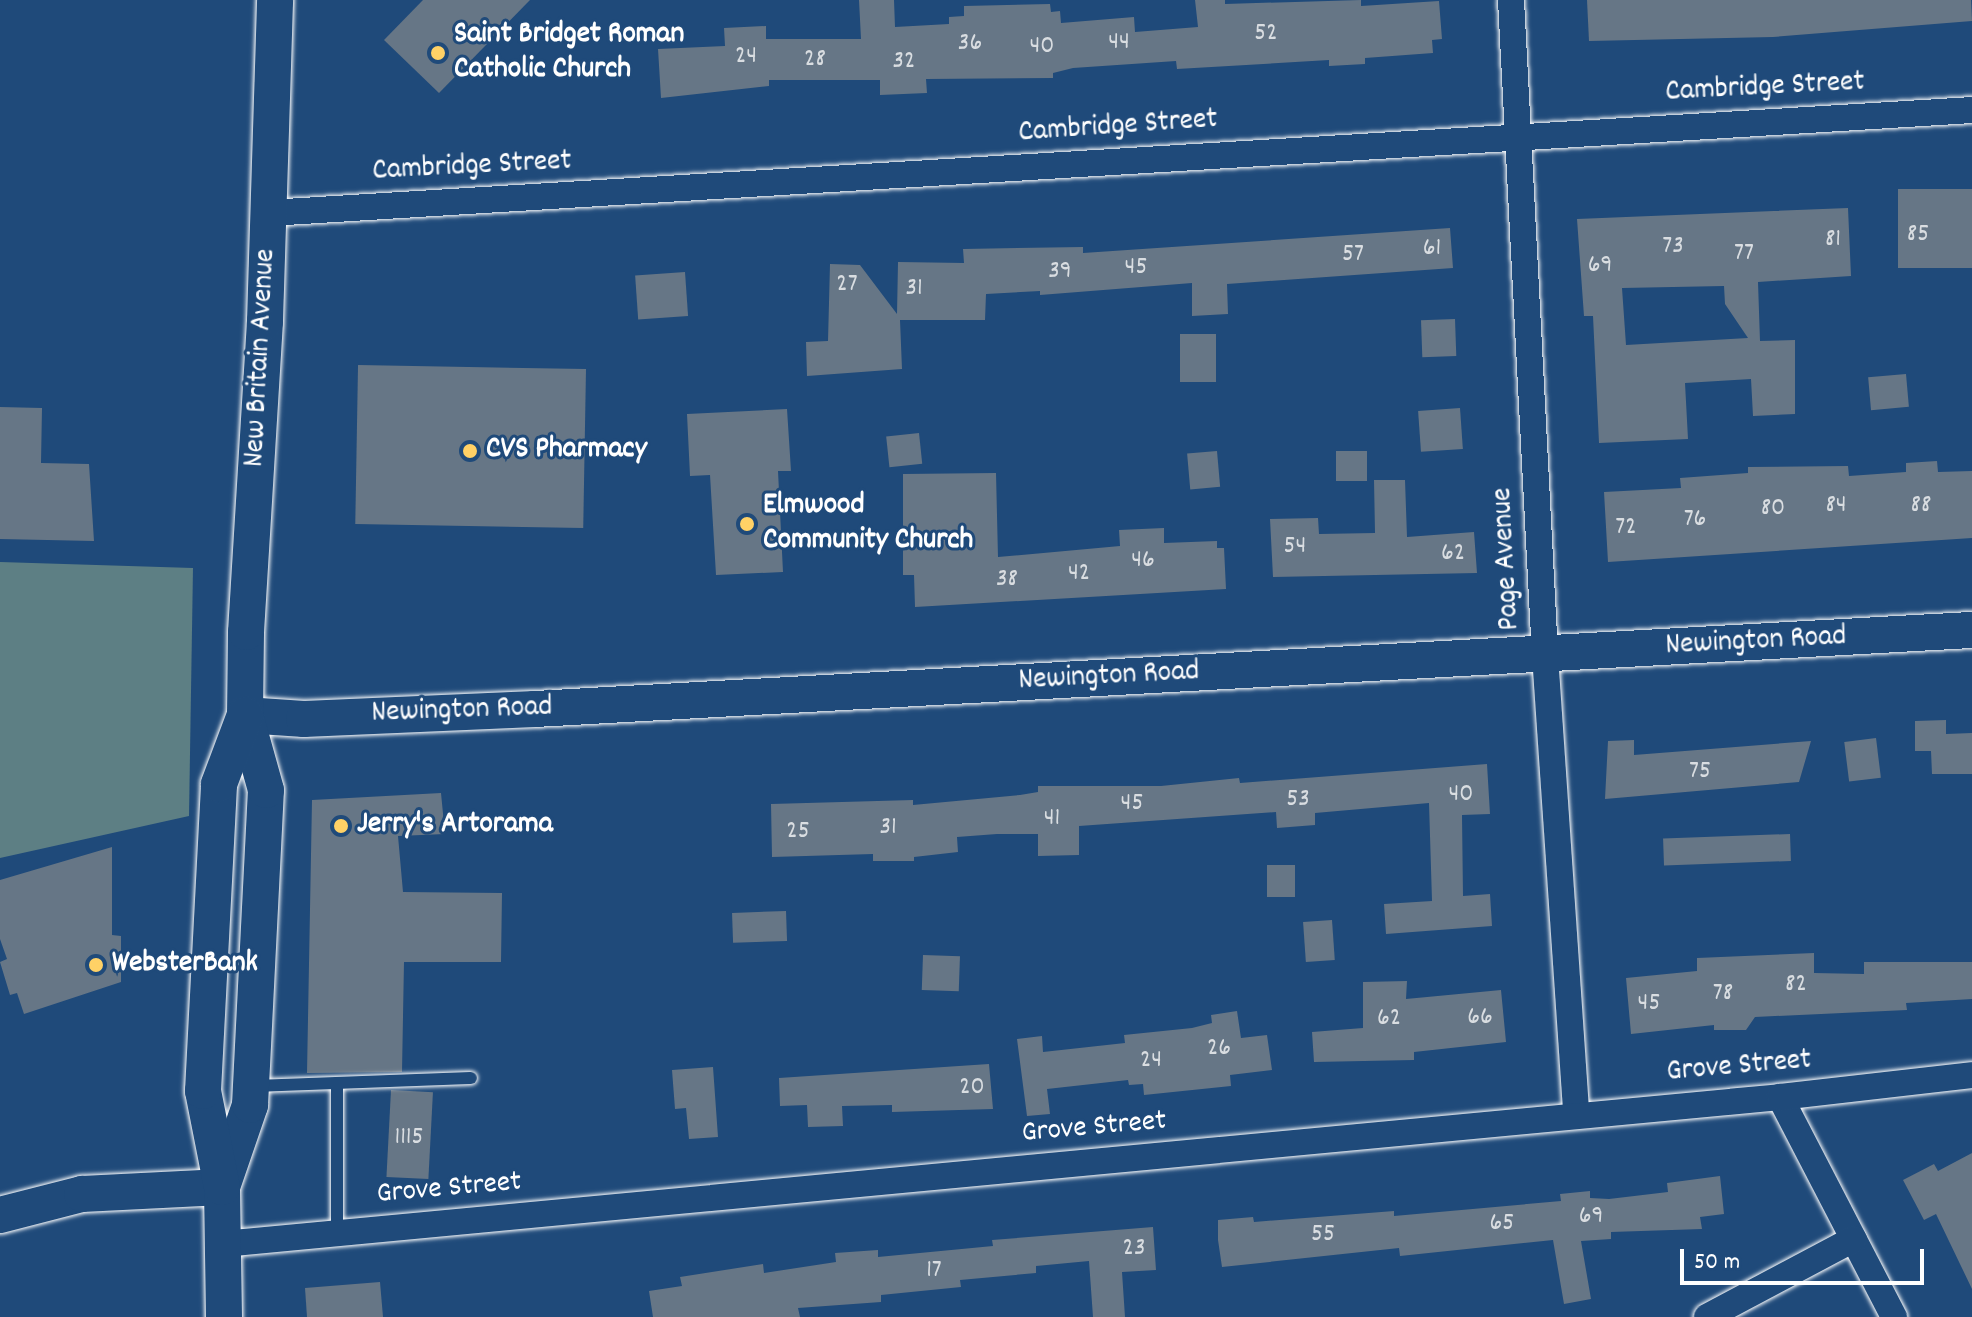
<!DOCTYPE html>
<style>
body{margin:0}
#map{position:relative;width:1972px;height:1317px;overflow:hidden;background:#1f4a7a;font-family:Dekko,sans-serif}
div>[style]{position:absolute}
.green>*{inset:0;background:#5d7f84}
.building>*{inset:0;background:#667686;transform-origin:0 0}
.roads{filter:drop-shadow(0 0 2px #fff) drop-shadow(0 0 2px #fff)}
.service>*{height:12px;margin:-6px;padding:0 6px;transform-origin:6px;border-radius:6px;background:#1f4a7a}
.minor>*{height:26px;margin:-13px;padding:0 13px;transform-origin:13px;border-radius:13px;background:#1f4a7a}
.secondary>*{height:36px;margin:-18px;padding:0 18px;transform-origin:18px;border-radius:18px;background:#1f4a7a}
.dots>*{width:22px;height:22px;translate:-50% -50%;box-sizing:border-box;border:4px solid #1f4a7a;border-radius:50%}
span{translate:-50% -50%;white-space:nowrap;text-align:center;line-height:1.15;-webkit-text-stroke:6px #1f4a7a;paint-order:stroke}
.number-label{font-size:26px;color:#d9dde1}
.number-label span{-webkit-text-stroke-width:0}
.poi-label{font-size:30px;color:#fff;font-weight:700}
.left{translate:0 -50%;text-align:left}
.street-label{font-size:30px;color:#fff}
.scale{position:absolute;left:1680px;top:1249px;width:244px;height:36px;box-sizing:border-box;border:4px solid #fff;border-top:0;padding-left:10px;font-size:24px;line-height:28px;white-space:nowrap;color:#fff;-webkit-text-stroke:6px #1f4a7a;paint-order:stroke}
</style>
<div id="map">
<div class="green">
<i style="clip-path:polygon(0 562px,193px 568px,189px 816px,0 858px)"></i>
</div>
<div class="building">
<i style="clip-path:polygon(423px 0,530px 0,439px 93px,384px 40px)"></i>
<i style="clip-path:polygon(859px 0,894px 0,895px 27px,949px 24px,949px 17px,964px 16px,964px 6px,1050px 4px,1051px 12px,1060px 11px,1061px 23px,1134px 17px,1135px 32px,1198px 27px,1195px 0,1225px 0,1225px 4px,1361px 0,1361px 6px,1439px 1px,1442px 39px,1432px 40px,1433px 53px,1365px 58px,1365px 64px,1329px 66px,1329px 60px,1177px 69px,1176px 61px,1073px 68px,1053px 73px,1053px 78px,926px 79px,927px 93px,880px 95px,880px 80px,769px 80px,769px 86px,661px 98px,658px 49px,725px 46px,724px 28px,766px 26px,766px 39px,861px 39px)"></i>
<i style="clip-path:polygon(1587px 0,1971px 0,1972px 21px,1773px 37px,1589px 41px)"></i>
<i style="left:1972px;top:189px;width:79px;height:74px;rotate:90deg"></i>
<i style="clip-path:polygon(evenodd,1848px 208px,1851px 276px,1758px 282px,1760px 341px,1795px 340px,1795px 414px,1753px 416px,1751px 379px,1685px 383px,1688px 439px,1599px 443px,1593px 316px,1584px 316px,1577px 219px,1848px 208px,1724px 286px,1725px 304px,1748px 338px,1626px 345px,1622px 288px,1724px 286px)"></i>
<i style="clip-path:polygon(1450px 228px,1453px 268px,1227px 284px,1228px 314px,1192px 316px,1192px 283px,1040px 295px,1040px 291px,986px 294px,985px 320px,900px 320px,902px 369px,807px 376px,806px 342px,828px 341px,830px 264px,860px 265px,897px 314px,898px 262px,964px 263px,963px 249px,1083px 247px,1083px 253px)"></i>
<i style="left:685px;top:272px;width:44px;height:50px;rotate:86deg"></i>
<i style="left:1455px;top:319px;width:37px;height:34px;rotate:88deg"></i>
<i style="left:1180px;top:334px;width:36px;height:48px"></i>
<i style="left:586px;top:369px;width:159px;height:228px;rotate:91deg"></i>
<i style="left:1906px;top:374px;width:33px;height:38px;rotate:85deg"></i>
<i style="clip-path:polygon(0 407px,42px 408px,41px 463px,89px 464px,94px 541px,0 539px)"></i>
<i style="left:1460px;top:408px;width:41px;height:42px;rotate:86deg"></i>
<i style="clip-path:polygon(787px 409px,791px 471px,778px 471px,783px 572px,716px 575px,710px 475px,690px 476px,687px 414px)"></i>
<i style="left:919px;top:433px;width:31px;height:33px;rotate:84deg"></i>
<i style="left:1217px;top:451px;width:36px;height:30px;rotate:85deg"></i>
<i style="left:1336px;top:451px;width:31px;height:30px"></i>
<i style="clip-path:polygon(1937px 461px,1938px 472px,1972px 471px,1972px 538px,1608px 562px,1604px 492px,1681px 488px,1680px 478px,1748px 473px,1748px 467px,1848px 466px,1849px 476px,1906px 472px,1906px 463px)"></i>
<i style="clip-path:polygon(996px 473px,998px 557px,1120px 546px,1119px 530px,1164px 528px,1164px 543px,1217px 541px,1217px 548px,1224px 548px,1226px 589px,915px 607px,914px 575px,903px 575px,903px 474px)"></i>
<i style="clip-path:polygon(1374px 480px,1405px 480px,1407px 537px,1474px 532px,1477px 573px,1273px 577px,1270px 519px,1318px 518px,1319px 534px,1375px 533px)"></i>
<i style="clip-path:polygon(1946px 720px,1946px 734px,1972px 733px,1972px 774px,1932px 774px,1931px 751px,1915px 751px,1915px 721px)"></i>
<i style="left:1876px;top:738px;width:40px;height:32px;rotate:83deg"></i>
<i style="clip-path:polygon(1634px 740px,1634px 755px,1811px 741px,1799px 782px,1605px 799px,1608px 741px)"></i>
<i style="clip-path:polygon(1487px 764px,1490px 814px,1462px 815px,1463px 896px,1490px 894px,1492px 926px,1386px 934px,1384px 904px,1432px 901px,1429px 803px,1315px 813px,1315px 825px,1277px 828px,1276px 812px,1079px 826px,1079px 855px,1038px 856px,1038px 834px,997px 834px,957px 837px,958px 852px,914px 857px,914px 861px,873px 861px,873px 854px,772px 857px,771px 804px,913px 800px,913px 805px,1020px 795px,1038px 792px,1038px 786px,1161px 786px,1239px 778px,1240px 783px)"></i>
<i style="clip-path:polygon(441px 793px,445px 834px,398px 836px,403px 892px,502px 893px,501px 962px,404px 962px,402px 1072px,307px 1073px,312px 800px)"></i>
<i style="left:1790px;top:834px;width:27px;height:127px;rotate:88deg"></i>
<i style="clip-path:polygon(112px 847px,112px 935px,121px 936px,121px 982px,24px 1014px,17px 993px,10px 995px,0 962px,7px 959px,0 939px,0 880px)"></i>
<i style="left:1267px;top:865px;width:28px;height:32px"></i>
<i style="left:786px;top:911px;width:30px;height:54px;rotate:88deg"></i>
<i style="left:1332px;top:920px;width:40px;height:29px;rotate:86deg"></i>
<i style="clip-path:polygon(1814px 953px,1814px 973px,1864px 974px,1864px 962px,1972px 962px,1972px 999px,1906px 1003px,1907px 1010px,1755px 1017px,1746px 1030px,1714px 1030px,1714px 1025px,1631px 1034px,1626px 978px,1697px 971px,1697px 958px)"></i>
<i style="left:923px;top:955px;width:37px;height:35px;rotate:2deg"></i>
<i style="clip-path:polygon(1407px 981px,1406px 999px,1501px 990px,1506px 1042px,1414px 1052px,1414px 1060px,1314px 1062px,1312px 1032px,1363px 1028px,1363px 982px)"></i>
<i style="clip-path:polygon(1237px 1011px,1241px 1038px,1267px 1035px,1272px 1070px,1230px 1075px,1231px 1086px,1144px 1095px,1143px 1084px,1129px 1085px,1128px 1080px,1047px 1089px,1050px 1114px,1027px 1116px,1017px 1039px,1042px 1036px,1043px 1052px,1125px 1043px,1124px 1035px,1192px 1028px,1212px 1023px,1211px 1015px)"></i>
<i style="clip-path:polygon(989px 1064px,993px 1109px,892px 1112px,892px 1105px,842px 1106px,843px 1126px,808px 1127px,807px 1105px,780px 1106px,779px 1078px)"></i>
<i style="clip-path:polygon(713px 1067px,718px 1137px,689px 1139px,686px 1108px,675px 1109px,672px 1070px)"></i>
<i style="left:391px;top:1090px;width:42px;height:87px;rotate:3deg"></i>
<i style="clip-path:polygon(1972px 1153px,1972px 1289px,1936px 1214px,1924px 1220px,1903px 1180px,1934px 1164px,1938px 1171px)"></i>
<i style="clip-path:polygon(1720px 1176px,1724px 1214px,1700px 1217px,1702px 1229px,1611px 1232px,1611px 1239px,1581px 1241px,1591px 1299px,1564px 1304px,1553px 1240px,1400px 1256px,1399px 1248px,1222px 1267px,1218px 1240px,1218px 1220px,1253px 1217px,1254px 1222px,1394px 1211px,1394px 1216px,1561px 1201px,1560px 1194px,1590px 1191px,1590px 1198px,1609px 1199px,1668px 1192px,1667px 1183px)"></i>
<i style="clip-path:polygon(1153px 1227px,1156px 1270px,1122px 1272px,1125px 1317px,1093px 1317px,1089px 1261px,1036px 1266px,1036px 1273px,960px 1280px,961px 1287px,881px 1295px,881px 1302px,798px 1308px,800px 1317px,653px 1317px,649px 1291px,682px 1286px,680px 1277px,763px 1264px,764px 1273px,836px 1262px,835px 1253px,878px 1250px,878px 1257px,993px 1246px,992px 1240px)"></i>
<i style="clip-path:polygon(380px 1282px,383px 1317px,307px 1317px,305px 1288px)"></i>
</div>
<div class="roads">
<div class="service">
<i style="left:254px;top:1086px;width:217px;rotate:-2.1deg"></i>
<i style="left:337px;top:1233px;width:150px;rotate:-90deg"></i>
</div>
<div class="minor">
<i style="left:1511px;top:0;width:656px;rotate:87.03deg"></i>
<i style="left:1545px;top:655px;width:461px;rotate:86.1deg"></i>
<i style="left:269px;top:213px;width:1706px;rotate:-3.46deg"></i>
<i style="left:1780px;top:1097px;width:248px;rotate:62.6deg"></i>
<i style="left:223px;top:1244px;width:1564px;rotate:-5.39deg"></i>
<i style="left:1780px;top:1097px;width:193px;rotate:-6.5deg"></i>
<i style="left:1707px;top:1317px;width:166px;rotate:-28deg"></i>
</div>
<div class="secondary">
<i style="left:245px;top:715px;width:59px;rotate:3.9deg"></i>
<i style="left:304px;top:719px;width:231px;rotate:-2.5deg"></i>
<i style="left:535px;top:709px;width:1439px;rotate:-3.15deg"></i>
<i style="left:222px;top:1187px;width:87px;rotate:-71.1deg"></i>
<i style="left:250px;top:1105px;width:315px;rotate:-87.1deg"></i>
<i style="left:266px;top:790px;width:78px;rotate:-105.6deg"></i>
<i style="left:245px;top:715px;width:83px;rotate:-89.3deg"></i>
<i style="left:246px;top:632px;width:312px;rotate:-86.5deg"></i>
<i style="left:265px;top:321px;width:321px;rotate:-88.2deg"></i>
<i style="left:0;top:1215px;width:85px;rotate:-14.4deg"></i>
<i style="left:82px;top:1194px;width:140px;rotate:-2.9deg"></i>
<i style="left:224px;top:1317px;width:130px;rotate:-90.9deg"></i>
<i style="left:222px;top:1187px;width:98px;rotate:-101.2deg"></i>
<i style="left:203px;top:1091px;width:307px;rotate:-87deg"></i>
<i style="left:219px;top:784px;width:74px;rotate:-69.4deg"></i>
</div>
</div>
<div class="dots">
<i style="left:438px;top:53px;background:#ffd166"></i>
<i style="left:470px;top:451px;background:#ffd166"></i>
<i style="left:747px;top:524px;background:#ffd166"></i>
<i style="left:341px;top:826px;background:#ffd166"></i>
<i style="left:96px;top:965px;background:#ffd166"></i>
</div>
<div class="number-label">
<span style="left:1266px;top:34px">52</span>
<span style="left:1119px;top:43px">44</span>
<span style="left:970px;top:44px">36</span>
<span style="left:1042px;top:47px">40</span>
<span style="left:746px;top:57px">24</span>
<span style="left:815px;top:60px">28</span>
<span style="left:904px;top:62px">32</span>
<span style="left:1918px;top:235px">85</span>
<span style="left:1833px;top:240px">81</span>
<span style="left:1673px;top:247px">73</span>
<span style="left:1432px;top:249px">61</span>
<span style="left:1744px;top:254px">77</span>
<span style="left:1353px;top:255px">57</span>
<span style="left:1600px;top:266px">69</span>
<span style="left:1136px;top:268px">45</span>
<span style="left:1060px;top:272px">39</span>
<span style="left:847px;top:285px">27</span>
<span style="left:914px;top:289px">31</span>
<span style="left:1836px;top:506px">84</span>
<span style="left:1921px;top:506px">88</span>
<span style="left:1773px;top:509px">80</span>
<span style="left:1695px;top:520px">76</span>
<span style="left:1626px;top:528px">72</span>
<span style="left:1295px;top:547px">54</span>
<span style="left:1453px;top:554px">62</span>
<span style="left:1143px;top:561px">46</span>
<span style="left:1079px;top:574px">42</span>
<span style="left:1007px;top:580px">38</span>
<span style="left:1700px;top:772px">75</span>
<span style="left:1461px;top:795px">40</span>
<span style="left:1298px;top:800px">53</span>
<span style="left:1132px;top:804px">45</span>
<span style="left:1052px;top:819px">41</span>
<span style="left:888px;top:828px">31</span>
<span style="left:798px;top:832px">25</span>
<span style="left:1796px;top:985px">82</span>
<span style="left:1723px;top:994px">78</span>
<span style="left:1649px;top:1004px">45</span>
<span style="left:1480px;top:1018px">66</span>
<span style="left:1389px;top:1019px">62</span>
<span style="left:1219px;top:1049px">26</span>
<span style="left:1151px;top:1061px">24</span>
<span style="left:972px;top:1088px">20</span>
<span style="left:409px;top:1138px">1115</span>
<span style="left:1591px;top:1217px">69</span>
<span style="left:1502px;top:1224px">65</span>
<span style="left:1323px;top:1235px">55</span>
<span style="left:1134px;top:1249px">23</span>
<span style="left:934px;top:1271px">17</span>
</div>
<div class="poi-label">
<span class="left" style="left:454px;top:53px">Saint Bridget Roman<br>Catholic Church</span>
<span class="left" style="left:486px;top:451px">CVS Pharmacy</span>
<span class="left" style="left:763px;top:524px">Elmwood<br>Community Church</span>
<span class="left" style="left:357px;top:826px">Jerry's Artorama</span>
<span class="left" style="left:112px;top:965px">WebsterBank</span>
</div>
<div class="street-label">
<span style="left:1765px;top:89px;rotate:-3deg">Cambridge Street</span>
<span style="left:1118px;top:128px;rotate:-4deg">Cambridge Street</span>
<span style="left:472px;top:168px;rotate:-3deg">Cambridge Street</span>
<span style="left:262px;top:358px;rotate:-87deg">New Britain Avenue</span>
<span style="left:1508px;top:559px;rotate:-93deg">Page Avenue</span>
<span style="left:1756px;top:643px;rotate:-3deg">Newington Road</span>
<span style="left:1109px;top:678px;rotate:-3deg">Newington Road</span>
<span style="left:462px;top:712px;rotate:-2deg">Newington Road</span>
<span style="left:1739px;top:1068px;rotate:-5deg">Grove Street</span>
<span style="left:1094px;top:1129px;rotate:-5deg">Grove Street</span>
<span style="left:449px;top:1190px;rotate:-5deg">Grove Street</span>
</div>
<div class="scale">50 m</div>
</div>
